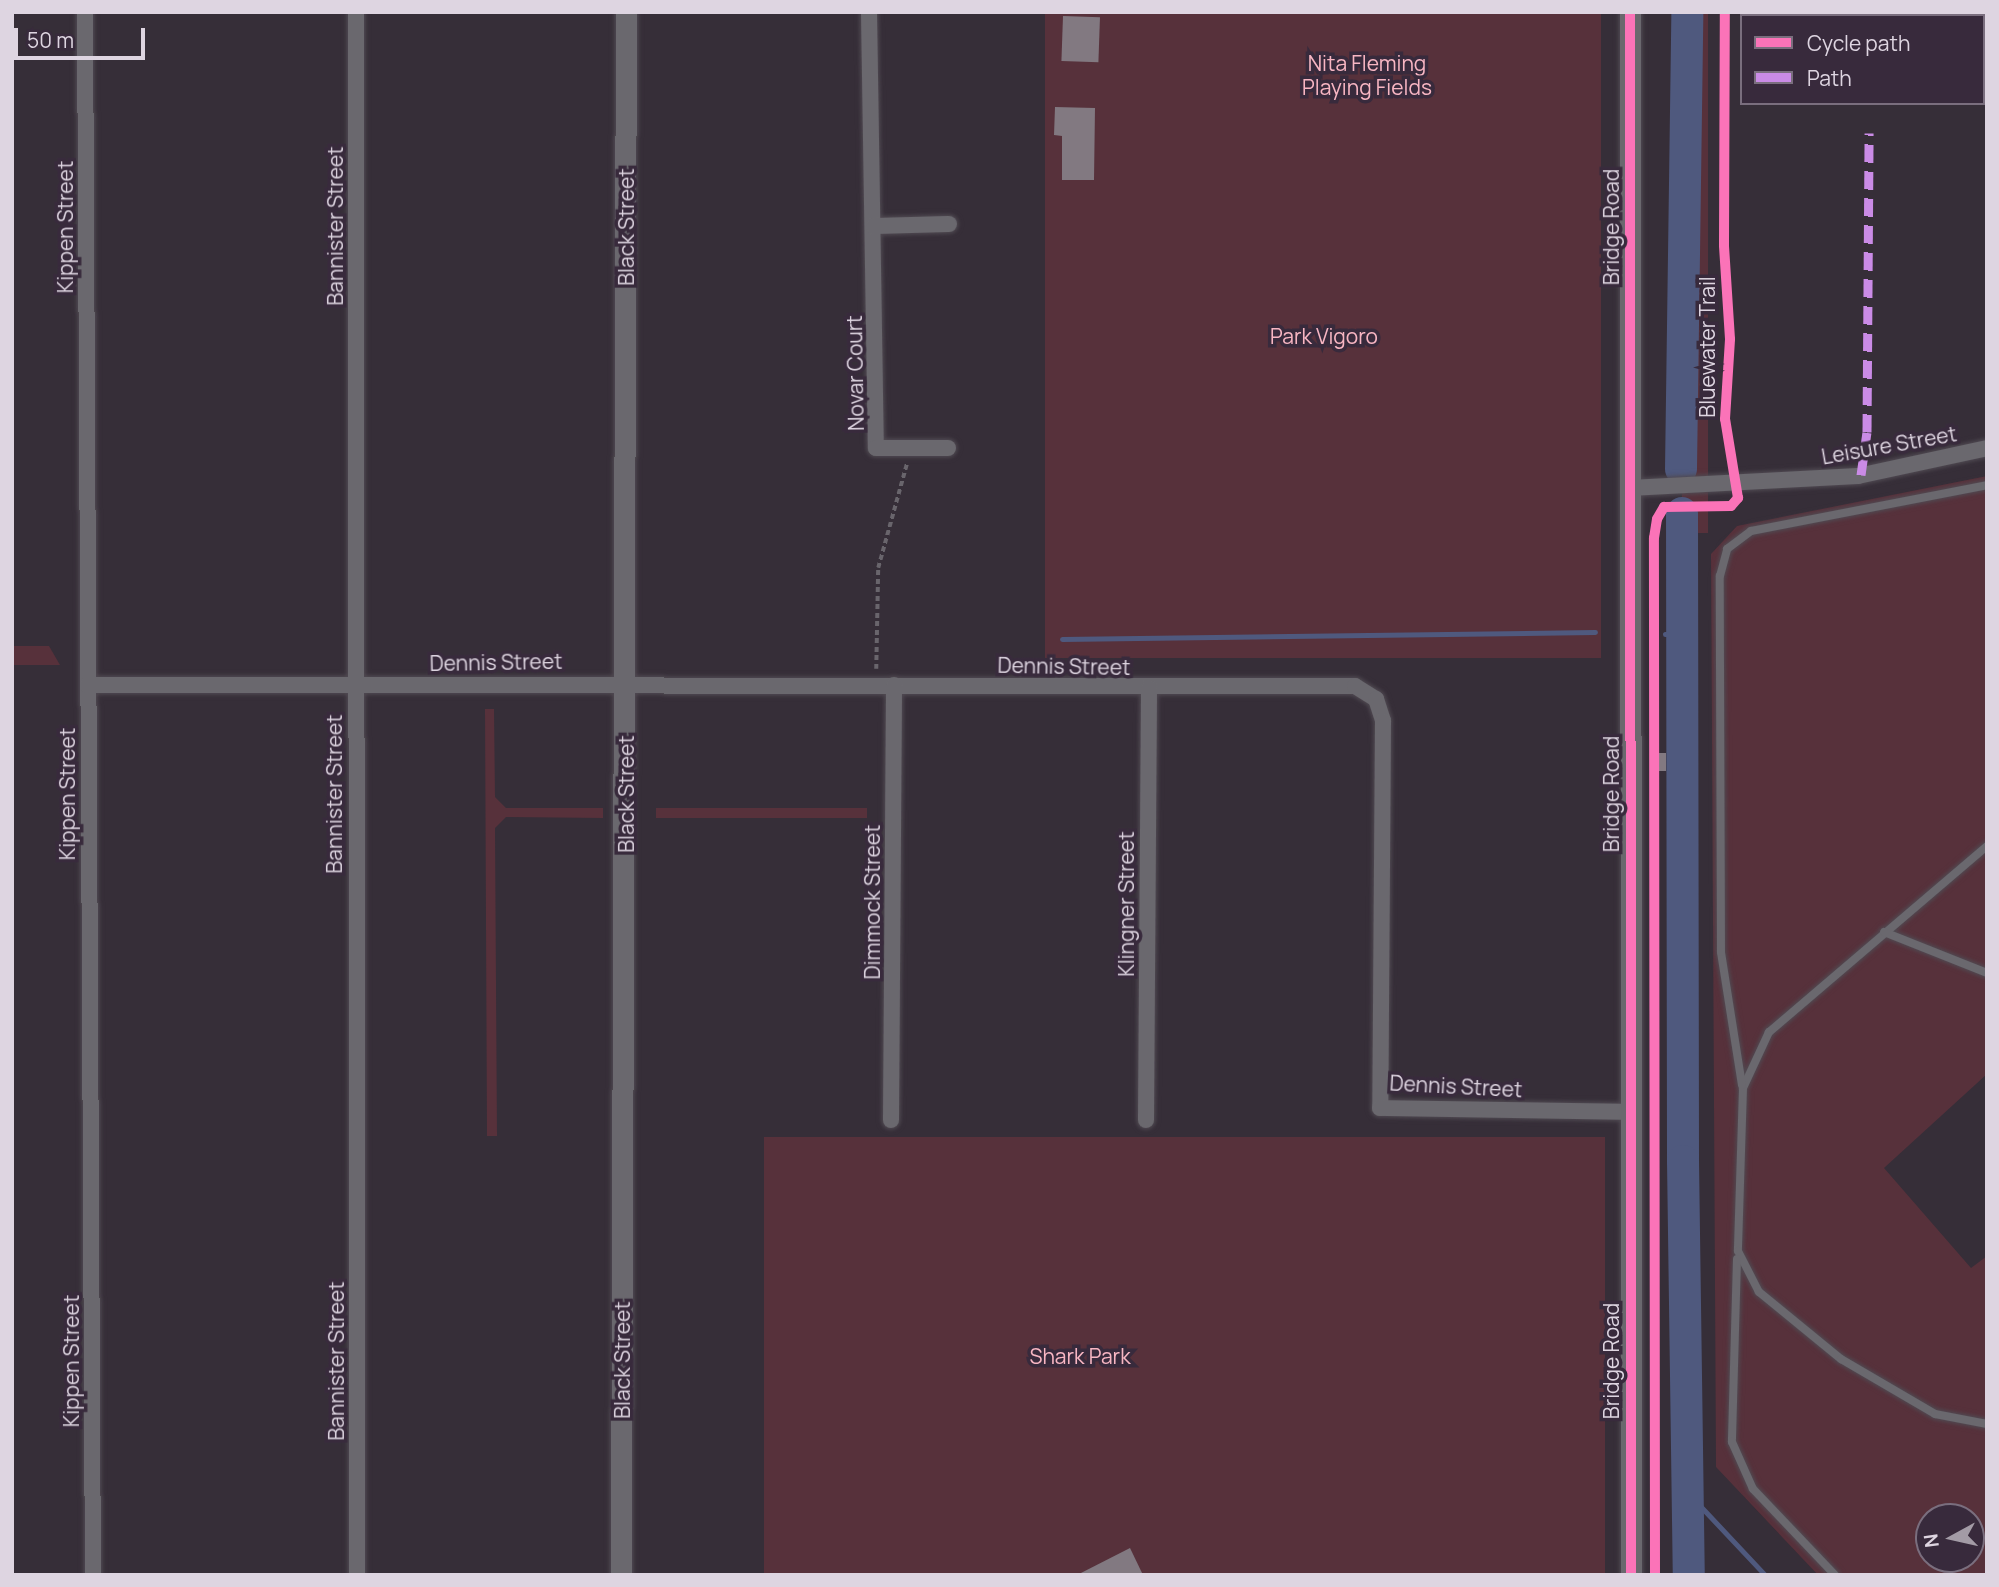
<!DOCTYPE html>
<style>
body{margin:0}
#map{position:relative;width:1999px;height:1587px;overflow:hidden;background:#362e38;font-family:Manrope,sans-serif}
div>[style]{position:absolute}
.green>*{inset:0;background:#57313b;transform-origin:0 0}
.stream>*{height:5px;margin:-2.5px;padding:0 2.5px;transform-origin:2.5px;border-radius:2.5px;background:#4f597e}
.river>*{height:32px;margin:-16px;padding:0 16px;transform-origin:16px;border-radius:16px;background:#4f597e}
.building>*{inset:0;background:#827981;transform-origin:0 0}
.path>*{height:3.5px;margin-top:-1.75px;transform-origin:0;background:repeating-linear-gradient(90deg,#69656c 0 5px,transparent 0 8.5px)}
.roads{filter:drop-shadow(0 0 2px #504a52) drop-shadow(0 0 2px #504a52)}
.service>*{height:8px;margin:-4px;padding:0 4px;transform-origin:4px;border-radius:4px;background:#6a686e}
.minor>*{height:16px;margin:-8px;padding:0 8px;transform-origin:8px;border-radius:8px;background:#6a686e}
.tertiary>*{height:21px;margin:-10.5px;padding:0 10.5px;transform-origin:10.5px;border-radius:10.5px;background:#6a686e}
.quiet>*{height:9px;margin-top:-4.5px;transform-origin:0;background:repeating-linear-gradient(90deg,#ca8be6 0 18px,transparent 0 27px)}
.cycleway>*{height:10px;margin:-5px;padding:0 5px;transform-origin:5px;border-radius:5px;background:#fb73b8}
span{translate:-50% -50%;white-space:nowrap;text-align:center;line-height:1.15;-webkit-text-stroke:7px #382a3c;paint-order:stroke}
.park-label{font-size:21px;color:#f8b6c3}
.street-label{font-size:21px;color:#ded5e1}
.frame{position:absolute;inset:0;border:14px solid #ded5e1;pointer-events:none}
.legend{position:absolute;left:1740px;top:14px;width:245px;height:91px;box-sizing:border-box;background:#382a3c;border:2px solid #7a6e7e;margin:0;padding:9px 12px;list-style:none;font-size:21px;color:#ded5e1}
.legend li{display:flex;align-items:center;gap:14px;height:35px}
.legend b{width:35px;border:2px solid #7a6e7e}
.north{position:absolute;left:1915px;top:1503px;width:70px;height:70px;box-sizing:border-box;background:#382a3c;border:2px solid #7a6e7e;border-radius:50%;rotate:262deg;font-size:19px;font-weight:700;line-height:28px;text-align:center;color:#ded5e1}
.north::after{content:'';display:block;margin:auto;width:24px;height:32px;background:#a39ba6;clip-path:polygon(50% 0,100% 100%,50% 72%,0 100%)}
.scale{position:absolute;left:14px;top:28px;width:131px;height:32px;box-sizing:border-box;border:4px solid #ded5e1;border-top:0;padding-left:9px;font-size:21px;line-height:24px;white-space:nowrap;color:#ded5e1;-webkit-text-stroke:5px #382a3c;paint-order:stroke}
</style>
<div id="map">
<div class="green">
<i style="left:1045px;top:12px;width:556px;height:646px"></i>
<i style="left:1682px;top:12px;width:26px;height:521px"></i>
<i style="clip-path:polygon(evenodd,1987px 476px,1987px 1074px,1884px 1168px,1971px 1268px,1987px 1256px,1987px 1575px,1818px 1575px,1716px 1467px,1711px 554px,1737px 526px,1987px 476px,1929px 1517px,1971px 1517px,1971px 1559px,1929px 1559px,1929px 1517px)"></i>
<i style="clip-path:polygon(12px 646px,49px 646px,60px 665px,12px 665px)"></i>
<i style="clip-path:polygon(485px 709px,494px 709px,495px 797px,506px 808px,603px 808px,603px 818px,506px 817px,495px 828px,497px 1136px,487px 1136px)"></i>
<i style="left:656px;top:808px;width:211px;height:10px"></i>
<i style="left:764px;top:1137px;width:841px;height:438px"></i>
</div>
<div class="stream">
<i style="left:1665px;top:634px;width:18px;rotate:-3deg"></i>
<i style="left:1062px;top:639px;width:533px;rotate:-0.75deg"></i>
<i style="left:1688px;top:1493px;width:112px;rotate:46.8deg"></i>
</div>
<div class="river">
<i style="left:1681px;top:469px;width:457px;rotate:-89.2deg"></i>
<i style="left:1682px;top:513px;width:648px;rotate:89.91deg"></i>
<i style="left:1683px;top:1161px;width:414px;rotate:89.2deg"></i>
</div>
<div class="building">
<i style="left:1063px;top:16px;width:37px;height:45px;rotate:2deg"></i>
<i style="clip-path:polygon(1055px 107px,1095px 108px,1094px 180px,1062px 180px,1062px 136px,1054px 135px)"></i>
<i style="left:1655px;top:753px;width:11px;height:18px"></i>
<i style="clip-path:polygon(1130px 1548px,1143px 1575px,1077px 1575px)"></i>
</div>
<div class="path">
<i style="left:876px;top:669px;width:101px;rotate:-88.9deg"></i>
<i style="left:878px;top:568px;width:109px;rotate:-74.6deg"></i>
</div>
<div class="roads">
<div class="service">
<i style="left:1987px;top:846px;width:287px;rotate:139.5deg"></i>
<i style="left:1769px;top:1032px;width:62px;rotate:114.9deg"></i>
<i style="left:1743px;top:1088px;width:163px;rotate:91.8deg"></i>
<i style="left:1738px;top:1251px;width:46px;rotate:62.9deg"></i>
<i style="left:1759px;top:1292px;width:106px;rotate:39.3deg"></i>
<i style="left:1841px;top:1359px;width:109px;rotate:30.3deg"></i>
<i style="left:1935px;top:1414px;width:53px;rotate:10.9deg"></i>
<i style="left:1884px;top:932px;width:111px;rotate:21.7deg"></i>
<i style="left:1742px;top:1085px;width:135px;rotate:-99deg"></i>
<i style="left:1721px;top:952px;width:376px;rotate:-90.2deg"></i>
<i style="left:1720px;top:576px;width:28px;rotate:-75deg"></i>
<i style="left:1727px;top:549px;width:30px;rotate:-37deg"></i>
<i style="left:1751px;top:531px;width:240px;rotate:-11deg"></i>
<i style="left:1737px;top:1259px;width:183px;rotate:91.6deg"></i>
<i style="left:1732px;top:1442px;width:51px;rotate:65.9deg"></i>
<i style="left:1753px;top:1489px;width:119px;rotate:46.4deg"></i>
</div>
<div class="minor">
<i style="left:85px;top:12px;width:1563px;rotate:89.71deg"></i>
<i style="left:356px;top:12px;width:1563px;rotate:89.96deg"></i>
<i style="left:869px;top:12px;width:436px;rotate:89.1deg"></i>
<i style="left:876px;top:448px;width:72px"></i>
<i style="left:874px;top:226px;width:75px;rotate:-1.5deg"></i>
<i style="left:1630px;top:488px;width:228px;rotate:-3deg"></i>
<i style="left:1858px;top:476px;width:132px;rotate:-12.2deg"></i>
<i style="left:88px;top:685px;width:1267px;rotate:0.05deg"></i>
<i style="left:1355px;top:686px;width:25px;rotate:32deg"></i>
<i style="left:1376px;top:699px;width:23px;rotate:72deg"></i>
<i style="left:1383px;top:721px;width:387px;rotate:90.4deg"></i>
<i style="left:1380px;top:1108px;width:250px;rotate:0.9deg"></i>
<i style="left:891px;top:1120px;width:435px;rotate:-89.6deg"></i>
<i style="left:1146px;top:1120px;width:432px;rotate:-89.6deg"></i>
</div>
<div class="tertiary">
<i style="left:1630px;top:12px;width:1563px;rotate:89.96deg"></i>
<i style="left:621px;top:1575px;width:1563px;rotate:-89.82deg"></i>
</div>
</div>
<div class="quiet">
<i style="left:1861px;top:475px;width:43px;rotate:-82.1deg"></i>
<i style="left:1867px;top:432px;width:299px;rotate:-89.6deg"></i>
</div>
<div class="cycleway">
<i style="left:1630px;top:12px;width:1563px;rotate:89.96deg"></i>
<i style="left:1655px;top:1575px;width:1037px;rotate:-90.06deg"></i>
<i style="left:1654px;top:538px;width:19px;rotate:-81deg"></i>
<i style="left:1657px;top:519px;width:14px;rotate:-60deg"></i>
<i style="left:1664px;top:507px;width:67px;rotate:-0.9deg"></i>
<i style="left:1731px;top:506px;width:11px;rotate:-49deg"></i>
<i style="left:1738px;top:498px;width:80px;rotate:-99.3deg"></i>
<i style="left:1725px;top:419px;width:80px;rotate:-86.4deg"></i>
<i style="left:1730px;top:339px;width:94px;rotate:-93.7deg"></i>
<i style="left:1724px;top:245px;width:233px;rotate:-89.8deg"></i>
</div>
<div class="park-label">
<span style="left:1367px;top:75px">Nita Fleming<br>Playing Fields</span>
<span style="left:1324px;top:336px">Park Vigoro</span>
<span style="left:1080px;top:1356px">Shark Park</span>
</div>
<div class="street-label">
<span style="left:335px;top:226px;rotate:-90deg">Bannister Street</span>
<span style="left:65px;top:227px;rotate:-90deg">Kippen Street</span>
<span style="left:626px;top:227px;rotate:-90deg">Black Street</span>
<span style="left:1611px;top:227px;rotate:-90deg">Bridge Road</span>
<span style="left:1707px;top:347px;rotate:-90deg">Bluewater Trail</span>
<span style="left:855px;top:373px;rotate:-91deg">Novar Court</span>
<span style="left:1889px;top:445px;rotate:-10deg">Leisure Street</span>
<span style="left:496px;top:662px;rotate:-1deg">Dennis Street</span>
<span style="left:1064px;top:666px;rotate:1deg">Dennis Street</span>
<span style="left:67px;top:794px;rotate:-90deg">Kippen Street</span>
<span style="left:334px;top:794px;rotate:-90deg">Bannister Street</span>
<span style="left:626px;top:794px;rotate:-90deg">Black Street</span>
<span style="left:1611px;top:794px;rotate:-90deg">Bridge Road</span>
<span style="left:872px;top:902px;rotate:-90deg">Dimmock Street</span>
<span style="left:1126px;top:904px;rotate:-90deg">Klingner Street</span>
<span style="left:1456px;top:1086px;rotate:3deg">Dennis Street</span>
<span style="left:622px;top:1360px;rotate:-90deg">Black Street</span>
<span style="left:71px;top:1361px;rotate:-90deg">Kippen Street</span>
<span style="left:336px;top:1361px;rotate:-90deg">Bannister Street</span>
<span style="left:1611px;top:1361px;rotate:-90deg">Bridge Road</span>
</div>
<div class="frame"></div>
<ul class="legend">
<li><b style="height:9px;background:#fb73b8"></b>Cycle path</li>
<li><b style="height:9px;background:#ca8be6"></b>Path</li>
</ul>
<div class="north">N</div>
<div class="scale">50 m</div>
</div>
